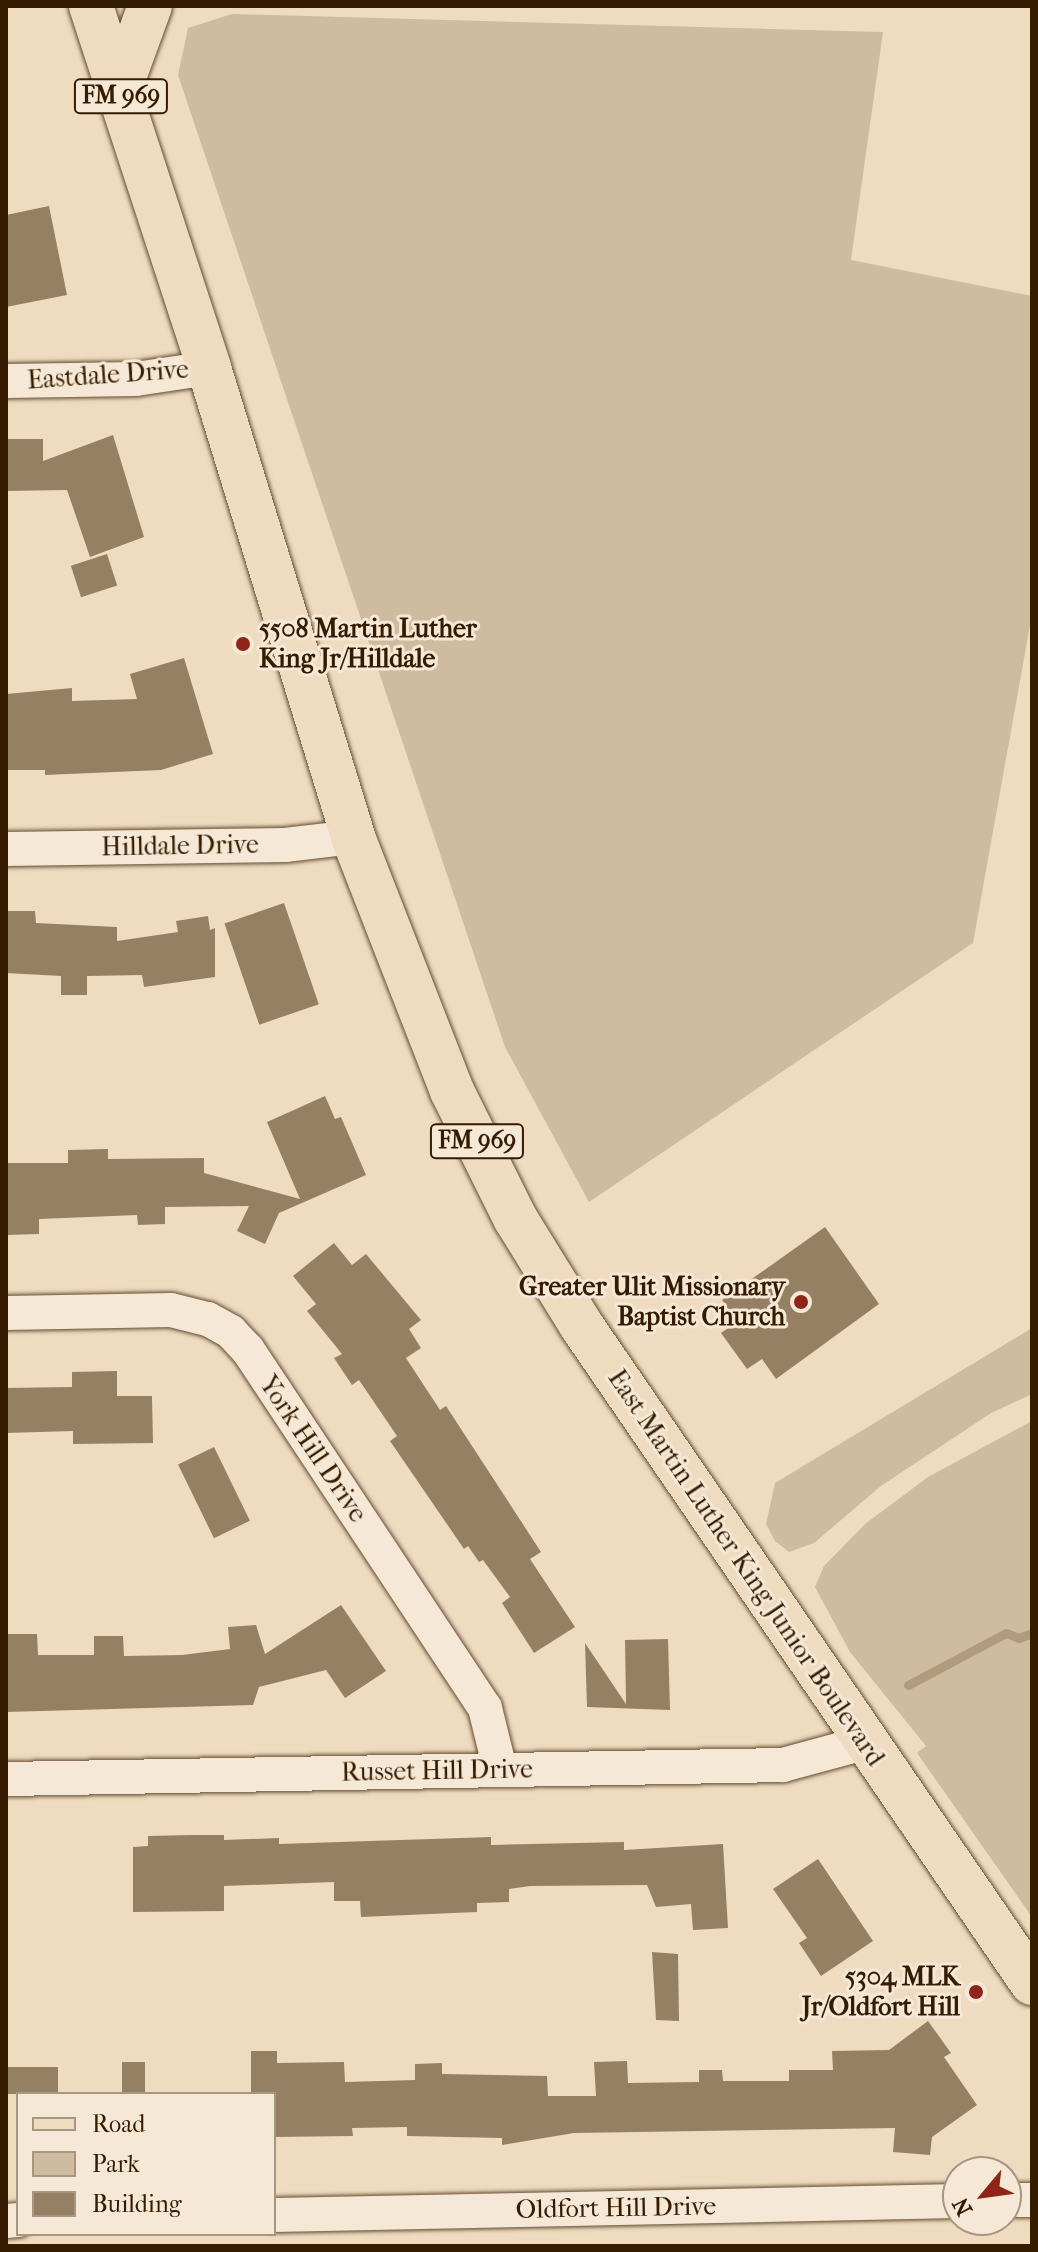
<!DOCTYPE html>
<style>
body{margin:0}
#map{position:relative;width:1038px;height:2252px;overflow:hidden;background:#efdcc0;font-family:"IM FELL French Canon",serif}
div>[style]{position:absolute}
.green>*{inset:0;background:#cfbb9f}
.stream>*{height:9px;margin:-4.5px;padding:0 4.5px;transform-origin:4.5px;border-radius:4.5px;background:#b09b7f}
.building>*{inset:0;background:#968064;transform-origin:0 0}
.roads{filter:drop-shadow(0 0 2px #644c30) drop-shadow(0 0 2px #644c30)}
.minor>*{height:34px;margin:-17px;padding:0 17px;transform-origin:17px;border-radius:17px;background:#f5e8d6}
.primary>*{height:44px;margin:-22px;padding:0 22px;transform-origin:22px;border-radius:22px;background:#efdcc0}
.dots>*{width:22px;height:22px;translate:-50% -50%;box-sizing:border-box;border:4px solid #f5e8d6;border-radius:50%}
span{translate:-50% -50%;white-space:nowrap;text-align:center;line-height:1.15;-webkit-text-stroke:6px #f5e8d6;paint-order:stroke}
.shield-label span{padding:2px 6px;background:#f5e8d6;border:2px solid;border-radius:6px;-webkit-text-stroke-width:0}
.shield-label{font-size:24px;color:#351c00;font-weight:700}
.street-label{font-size:26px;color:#351c00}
.poi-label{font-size:26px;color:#351c00;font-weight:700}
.left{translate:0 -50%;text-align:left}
.right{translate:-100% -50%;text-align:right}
.frame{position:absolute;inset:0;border:8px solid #351c00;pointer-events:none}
.legend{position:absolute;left:16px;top:2092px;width:260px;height:144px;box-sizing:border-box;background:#f5e8d6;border:2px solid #a89680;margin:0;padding:10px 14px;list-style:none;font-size:24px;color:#351c00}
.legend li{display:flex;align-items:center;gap:16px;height:40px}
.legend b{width:40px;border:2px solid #a89680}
.north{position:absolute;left:942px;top:2156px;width:80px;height:80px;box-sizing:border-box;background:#f5e8d6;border:2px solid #a89680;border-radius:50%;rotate:241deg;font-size:22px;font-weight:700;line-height:32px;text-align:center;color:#351c00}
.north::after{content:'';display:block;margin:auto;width:28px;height:36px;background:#8f2418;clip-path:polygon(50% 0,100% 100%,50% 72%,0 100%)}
</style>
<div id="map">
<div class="green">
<i style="clip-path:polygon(232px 14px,883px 32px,851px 260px,1032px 296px,1032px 614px,973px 943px,589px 1202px,505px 1047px,178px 75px,188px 28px)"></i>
<i style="clip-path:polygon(1032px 1328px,1032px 1394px,991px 1413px,881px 1486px,814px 1543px,789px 1552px,775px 1541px,766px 1524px,775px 1483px)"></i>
<i style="clip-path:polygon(1032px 1421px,1032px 1917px,917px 1753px,926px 1746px,850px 1652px,815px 1587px,824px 1566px,865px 1524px,928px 1477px)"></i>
</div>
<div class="stream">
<i style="left:908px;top:1685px;width:111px;rotate:-28deg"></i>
<i style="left:1006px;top:1633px;width:14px;rotate:21deg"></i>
<i style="left:1019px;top:1638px;width:14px;rotate:-21deg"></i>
</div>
<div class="building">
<i style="clip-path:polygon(49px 206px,67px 295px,6px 307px,6px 215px)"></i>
<i style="clip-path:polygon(113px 435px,144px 537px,90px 557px,67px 490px,6px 491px,6px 439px,43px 439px,43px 461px)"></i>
<i style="left:107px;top:554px;width:33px;height:38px;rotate:72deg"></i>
<i style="clip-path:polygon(184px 658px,213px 754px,161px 770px,45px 775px,45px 770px,6px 770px,6px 694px,72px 688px,72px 701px,137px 699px,130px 674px)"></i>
<i style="left:284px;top:903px;width:107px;height:63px;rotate:71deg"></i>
<i style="clip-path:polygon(6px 911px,35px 911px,36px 923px,117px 927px,117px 941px,178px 932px,176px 921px,208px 916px,210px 930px,215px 928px,215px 977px,144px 987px,142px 975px,87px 976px,87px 995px,61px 995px,61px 976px,6px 973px)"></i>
<i style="clip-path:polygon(325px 1096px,335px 1119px,341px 1117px,366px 1175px,279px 1213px,265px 1244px,237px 1231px,249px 1206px,165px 1207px,165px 1224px,138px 1225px,137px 1215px,39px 1219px,39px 1234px,6px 1235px,6px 1163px,68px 1163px,68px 1150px,108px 1149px,108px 1159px,204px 1158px,204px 1173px,300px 1199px,267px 1122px)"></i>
<i style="clip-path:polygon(825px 1227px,879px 1304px,776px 1379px,762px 1359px,747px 1369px,721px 1333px,737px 1322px,722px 1300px)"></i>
<i style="clip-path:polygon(334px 1243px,352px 1265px,366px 1254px,421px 1320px,409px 1329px,421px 1348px,406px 1358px,440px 1410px,446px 1406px,541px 1552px,530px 1559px,575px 1627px,534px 1653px,502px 1603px,510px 1597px,483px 1560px,479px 1562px,468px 1546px,464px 1549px,390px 1441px,397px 1436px,359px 1380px,352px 1385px,334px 1358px,342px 1354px,307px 1311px,316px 1304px,293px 1276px)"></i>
<i style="clip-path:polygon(117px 1371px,117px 1396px,152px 1396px,153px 1443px,73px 1444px,73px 1431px,6px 1433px,6px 1388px,72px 1387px,72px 1372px)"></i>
<i style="left:214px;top:1447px;width:82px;height:40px;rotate:64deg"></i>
<i style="clip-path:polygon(341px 1605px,386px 1671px,345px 1698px,326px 1670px,259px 1687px,253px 1705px,6px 1712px,6px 1634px,37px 1634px,38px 1655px,94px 1655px,94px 1636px,123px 1636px,124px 1656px,182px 1655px,230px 1649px,228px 1627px,256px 1625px,265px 1654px)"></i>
<i style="clip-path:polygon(668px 1639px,670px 1710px,587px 1707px,585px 1643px,626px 1704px,625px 1640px)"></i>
<i style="clip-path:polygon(191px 1835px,224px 1835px,224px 1840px,279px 1838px,279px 1844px,491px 1837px,491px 1845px,624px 1842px,624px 1850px,723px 1844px,728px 1928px,693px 1930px,691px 1904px,656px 1907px,647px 1885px,530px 1886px,509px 1889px,509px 1902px,477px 1903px,477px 1912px,361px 1917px,360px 1901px,334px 1901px,334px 1882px,224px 1886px,224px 1911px,133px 1912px,133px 1847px,148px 1846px,148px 1836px)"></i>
<i style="clip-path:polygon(818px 1859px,873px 1941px,821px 1976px,799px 1943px,807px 1938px,773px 1889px)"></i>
<i style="clip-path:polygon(652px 1952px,678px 1954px,679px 2021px,656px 2020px)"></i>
<i style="clip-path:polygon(928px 2021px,951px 2053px,944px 2057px,977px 2105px,932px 2137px,930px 2155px,893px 2152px,895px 2128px,574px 2133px,502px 2145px,502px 2138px,407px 2136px,407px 2127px,352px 2128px,353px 2136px,274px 2137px,274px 2094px,251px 2094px,251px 2051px,277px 2051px,277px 2063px,344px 2062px,345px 2082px,415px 2080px,415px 2064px,442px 2063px,442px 2074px,547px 2076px,548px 2096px,596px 2096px,594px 2062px,627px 2061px,628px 2083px,699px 2082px,699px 2070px,722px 2070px,723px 2081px,789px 2081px,789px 2070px,833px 2070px,832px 2051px,889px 2050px)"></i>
<i style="left:122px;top:2062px;width:23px;height:32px"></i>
<i style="left:6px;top:2067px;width:52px;height:27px"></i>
</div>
<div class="roads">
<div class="minor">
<i style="left:6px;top:381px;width:130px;rotate:-0.9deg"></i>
<i style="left:136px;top:379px;width:74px;rotate:-8.6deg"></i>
<i style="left:6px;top:849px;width:279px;rotate:-0.8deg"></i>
<i style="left:285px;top:845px;width:68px;rotate:-6.7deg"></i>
<i style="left:6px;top:1313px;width:165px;rotate:-1deg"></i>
<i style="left:171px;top:1310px;width:38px;rotate:14deg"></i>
<i style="left:208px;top:1319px;width:26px;rotate:29deg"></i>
<i style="left:231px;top:1332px;width:25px;rotate:47deg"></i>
<i style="left:248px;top:1350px;width:429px;rotate:56.5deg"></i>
<i style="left:485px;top:1708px;width:63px;rotate:76.2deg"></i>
<i style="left:6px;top:1779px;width:777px;rotate:-1.03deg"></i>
<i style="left:783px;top:1765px;width:84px;rotate:-15.2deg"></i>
<i style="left:1006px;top:2200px;width:26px"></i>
<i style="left:274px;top:2215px;width:684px;rotate:-1.17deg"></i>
<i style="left:6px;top:2221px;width:12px;rotate:-5deg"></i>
</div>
<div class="primary">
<i style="left:91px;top:6px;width:381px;rotate:71.9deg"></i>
<i style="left:209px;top:368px;width:491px;rotate:72.9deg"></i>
<i style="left:353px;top:837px;width:273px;rotate:68.7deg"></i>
<i style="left:452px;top:1091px;width:142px;rotate:63.6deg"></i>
<i style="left:515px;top:1218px;width:126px;rotate:58.3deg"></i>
<i style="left:581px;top:1325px;width:798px;rotate:55.57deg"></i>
<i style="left:119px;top:91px;width:90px;rotate:-70deg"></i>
</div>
</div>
<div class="dots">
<i style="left:243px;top:644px;background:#8f2418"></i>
<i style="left:801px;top:1302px;background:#8f2418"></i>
<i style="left:976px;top:1992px;background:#8f2418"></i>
</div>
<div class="shield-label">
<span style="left:121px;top:96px">FM 969</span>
<span style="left:477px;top:1141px">FM 969</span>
</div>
<div class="street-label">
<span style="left:108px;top:375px;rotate:-4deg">Eastdale Drive</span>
<span style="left:180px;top:846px;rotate:-1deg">Hilldale Drive</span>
<span style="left:313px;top:1449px;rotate:56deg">York Hill Drive</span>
<span style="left:746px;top:1568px;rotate:56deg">East Martin Luther King Junior Boulevard</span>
<span style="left:437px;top:1771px;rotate:-1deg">Russet Hill Drive</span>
<span style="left:616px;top:2208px;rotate:-1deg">Oldfort Hill Drive</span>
</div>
<div class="poi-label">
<span class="left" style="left:259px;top:644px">5508 Martin Luther<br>King Jr/Hilldale</span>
<span class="right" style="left:785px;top:1302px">Greater Ulit Missionary<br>Baptist Church</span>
<span class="right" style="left:960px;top:1992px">5304 MLK<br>Jr/Oldfort Hill</span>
</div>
<div class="frame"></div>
<ul class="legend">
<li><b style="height:10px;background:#efdcc0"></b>Road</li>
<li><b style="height:22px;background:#cfbb9f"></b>Park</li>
<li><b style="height:22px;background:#968064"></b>Building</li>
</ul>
<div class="north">N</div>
</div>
